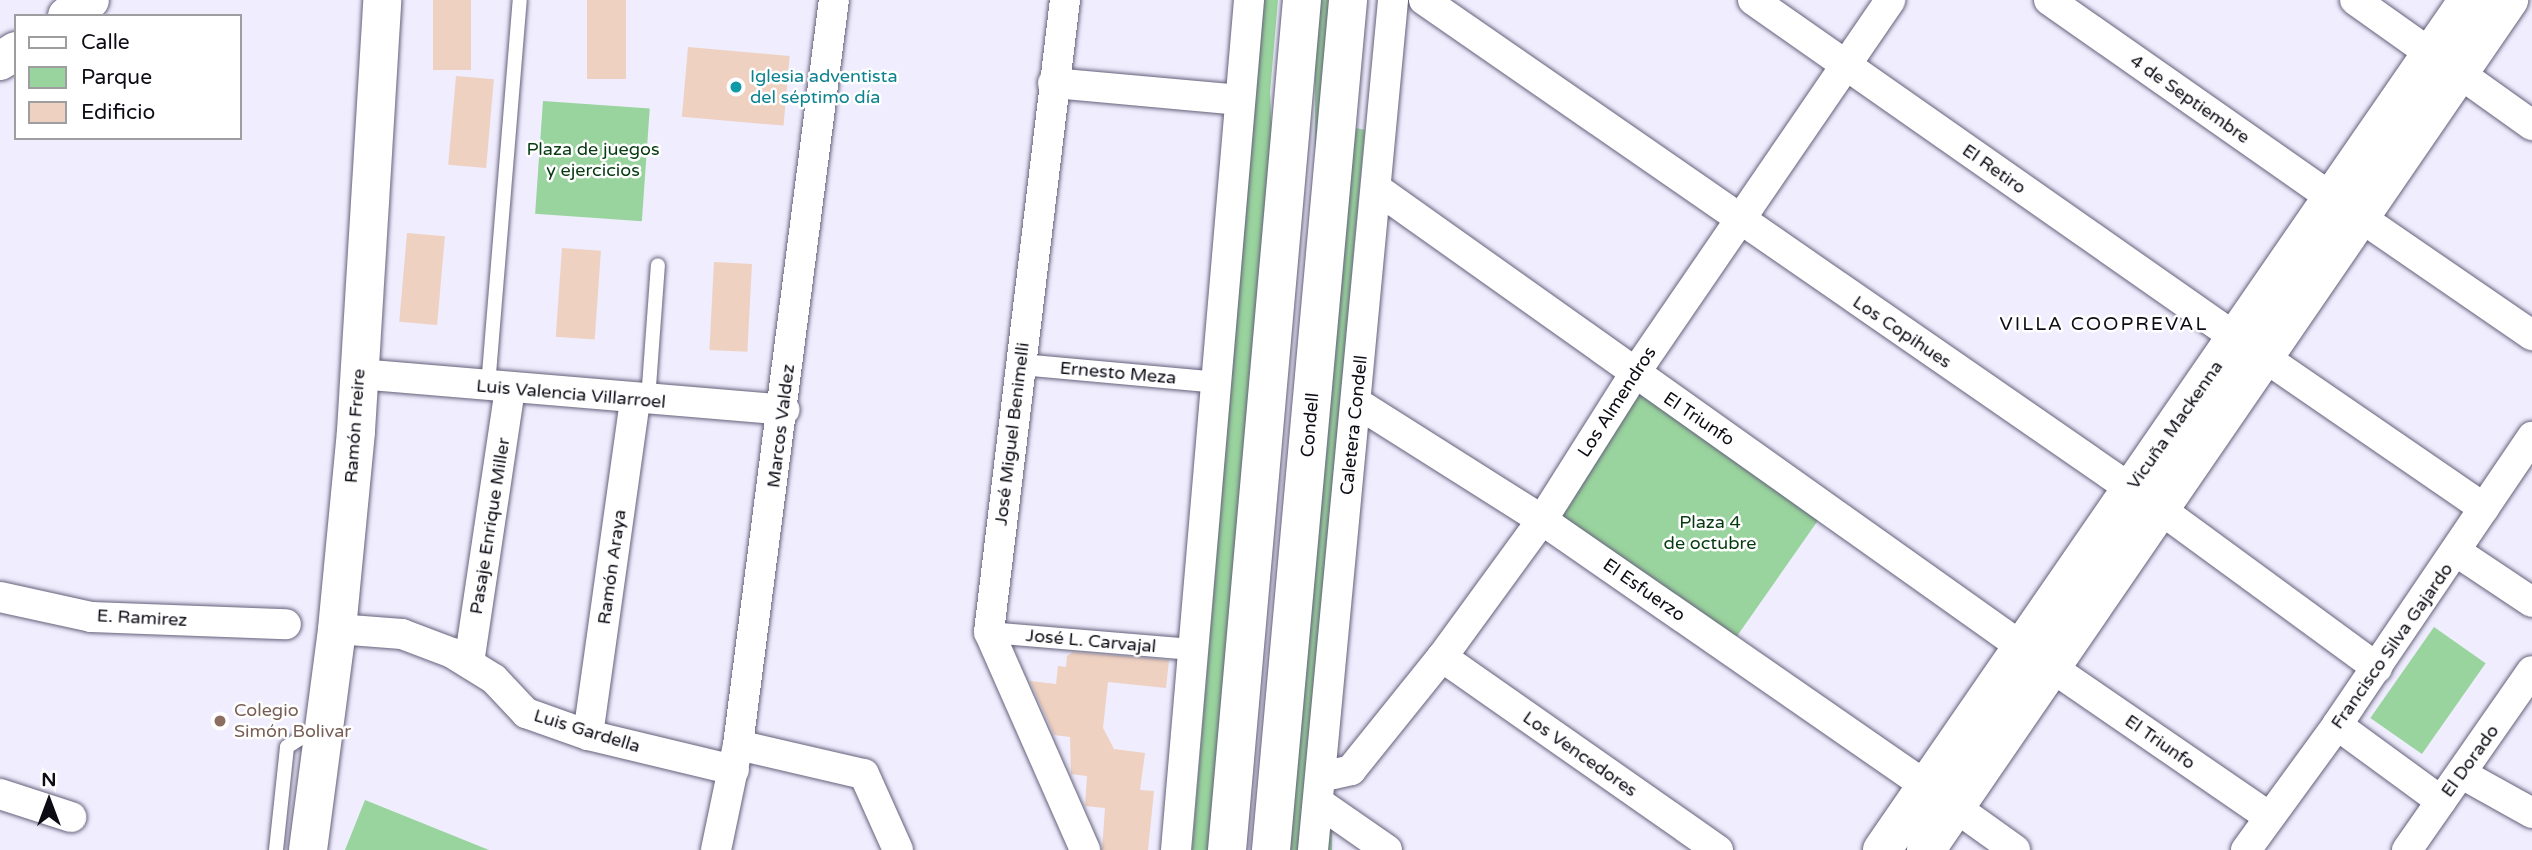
<!DOCTYPE html>
<meta charset="utf-8">
<style>
body{margin:0}
#map{position:relative;width:2532px;height:850px;overflow:hidden;background:#efedfe;font-family:"Varela Round",sans-serif}
div>[style]{position:absolute}
.green>*{inset:0;background:#99d39d;transform-origin:0 0}
.building>*{inset:0;background:#eed1c1;transform-origin:0 0}
.roads{filter:drop-shadow(0 0 2px #64617a) drop-shadow(0 0 2px #64617a)}
.service>*{height:14px;margin:-7px;padding:0 7px;transform-origin:7px;border-radius:7px;background:#fff}
.pedestrian>*{height:21px;margin:-10.5px;padding:0 10.5px;transform-origin:10.5px;border-radius:10.5px;background:#fff}
.minor>*{height:30px;margin:-15px;padding:0 15px;transform-origin:15px;border-radius:15px;background:#fff}
.secondary>*{height:38px;margin:-19px;padding:0 19px;transform-origin:19px;border-radius:19px;background:#fff}
.primary>*{height:38px;margin:-19px;padding:0 19px;transform-origin:19px;border-radius:19px;background:#fff}
.dots>*{width:19px;height:19px;translate:-50% -50%;box-sizing:border-box;border:4px solid #fff;border-radius:50%}
span{translate:-50% -50%;white-space:nowrap;text-align:center;line-height:1.15;-webkit-text-stroke:5px #fff;paint-order:stroke}
.culture-label{font-size:18px;color:#0d838f}
.left{translate:0 -50%;text-align:left}
.street-label{font-size:18px;color:#0d0c15}
.park-label{font-size:18px;color:#063b11}
.education-label{font-size:18px;color:#785e54}
.neighbourhood-label{font-size:19px;color:#0d0c15;letter-spacing:2px}
.legend{position:absolute;left:14px;top:14px;width:228px;height:126px;box-sizing:border-box;background:#fff;border:2px solid #9e9ea1;margin:0;padding:9px 12px;list-style:none;font-size:21px;color:#0d0c15}
.legend li{display:flex;align-items:center;gap:14px;height:35px}
.legend b{width:35px;border:2px solid #9e9ea1}
.north{position:absolute;left:14px;top:766px;width:70px;height:70px;-webkit-text-stroke:5px #fff;paint-order:stroke;rotate:0deg;font-size:19px;font-weight:700;line-height:28px;text-align:center;color:#0d0c15}
.north::after{content:'';display:block;margin:auto;width:24px;height:32px;background:#0d0c15;clip-path:polygon(50% 0,100% 100%,50% 72%,0 100%)}
</style>
<div id="map">
<div class="green">
<i style="clip-path:polygon(1263px 0,1278px 0,1270px 93px,1274px 175px,1213px 850px,1192px 850px)"></i>
<i style="left:1315px;top:0;width:17px;height:853px"></i>
<i style="left:543px;top:101px;width:107px;height:113px;rotate:4deg"></i>
<i style="clip-path:polygon(1356px 128px,1365px 130px,1299px 850px,1279px 850px)"></i>
<i style="left:1634px;top:384px;width:229px;height:155px;rotate:35deg"></i>
<i style="left:2434px;top:627px;width:63px;height:111px;rotate:35deg"></i>
<i style="clip-path:polygon(365px 800px,489px 850px,345px 850px)"></i>
</div>
<div class="building">
<i style="left:433px;top:0;width:38px;height:70px"></i>
<i style="left:587px;top:0;width:39px;height:79px"></i>
<i style="left:688px;top:47px;width:102px;height:70px;rotate:5deg"></i>
<i style="left:456px;top:76px;width:38px;height:89px;rotate:5deg"></i>
<i style="left:407px;top:233px;width:38px;height:89px;rotate:5deg"></i>
<i style="left:562px;top:248px;width:39px;height:89px;rotate:4deg"></i>
<i style="left:714px;top:262px;width:38px;height:88px;rotate:3deg"></i>
<i style="clip-path:polygon(1073px 652px,1169px 660px,1166px 688px,1108px 682px,1103px 728px,1114px 749px,1145px 753px,1140px 790px,1154px 791px,1148px 850px,1102px 850px,1105px 808px,1085px 806px,1087px 776px,1071px 774px,1070px 737px,1054px 735px,1030px 681px,1056px 684px,1058px 666px,1066px 667px,1067px 656px)"></i>
</div>
<div class="roads">
<div class="service">
<i style="left:488px;top:386px;width:387px;rotate:-85.3deg"></i>
<i style="left:648px;top:400px;width:135px;rotate:-85.8deg"></i>
<i style="left:276px;top:850px;width:104px;rotate:-83.9deg"></i>
<i style="left:287px;top:747px;width:38px;rotate:-33deg"></i>
</div>
<div class="pedestrian">
<i style="left:1020px;top:364px;width:197px;rotate:5.2deg"></i>
<i style="left:989px;top:632px;width:205px;rotate:4.8deg"></i>
</div>
<div class="minor">
<i style="left:1065px;top:0;width:637px;rotate:96.86deg"></i>
<i style="left:989px;top:632px;width:238px;rotate:66.2deg"></i>
<i style="left:1424px;top:0;width:895px;rotate:34.67deg"></i>
<i style="left:2160px;top:509px;width:269px;rotate:36.2deg"></i>
<i style="left:1753px;top:0;width:590px;rotate:34.98deg"></i>
<i style="left:2049px;top:0;width:345px;rotate:35deg"></i>
<i style="left:2355px;top:0;width:93px;rotate:35.4deg"></i>
<i style="left:2459px;top:73px;width:90px;rotate:35.5deg"></i>
<i style="left:1053px;top:83px;width:187px;rotate:5.2deg"></i>
<i style="left:1377px;top:189px;width:791px;rotate:35.38deg"></i>
<i style="left:2360px;top:217px;width:209px;rotate:34.5deg"></i>
<i style="left:2264px;top:357px;width:267px;rotate:34.5deg"></i>
<i style="left:359px;top:374px;width:427px;rotate:4.8deg"></i>
<i style="left:1357px;top:403px;width:219px;rotate:32.3deg"></i>
<i style="left:1542px;top:520px;width:467px;rotate:34.7deg"></i>
<i style="left:2457px;top:552px;width:90px;rotate:33.7deg"></i>
<i style="left:0;top:597px;width:93px;rotate:12.4deg"></i>
<i style="left:91px;top:617px;width:195px;rotate:2.1deg"></i>
<i style="left:337px;top:629px;width:65px;rotate:4.4deg"></i>
<i style="left:402px;top:634px;width:53px;rotate:20.8deg"></i>
<i style="left:452px;top:653px;width:49px;rotate:31.8deg"></i>
<i style="left:494px;top:679px;width:47px;rotate:46.7deg"></i>
<i style="left:526px;top:713px;width:66px;rotate:19.5deg"></i>
<i style="left:588px;top:735px;width:150px;rotate:13.5deg"></i>
<i style="left:1442px;top:657px;width:337px;rotate:35deg"></i>
<i style="left:469px;top:663px;width:276px;rotate:-81.5deg"></i>
<i style="left:2051px;top:667px;width:263px;rotate:34.5deg"></i>
<i style="left:2337px;top:725px;width:129px;rotate:36.2deg"></i>
<i style="left:588px;top:735px;width:339px;rotate:-82deg"></i>
<i style="left:738px;top:745px;width:129px;rotate:13deg"></i>
<i style="left:864px;top:774px;width:83px;rotate:65.9deg"></i>
<i style="left:2462px;top:774px;width:80px;rotate:29.1deg"></i>
<i style="left:1321px;top:777px;width:31px;rotate:-13deg"></i>
<i style="left:1351px;top:770px;width:145px;rotate:-51.2deg"></i>
<i style="left:1442px;top:657px;width:170px;rotate:-53.9deg"></i>
<i style="left:1542px;top:520px;width:174px;rotate:-57.7deg"></i>
<i style="left:1635px;top:373px;width:452px;rotate:-55.6deg"></i>
<i style="left:0;top:794px;width:75px;rotate:17.9deg"></i>
<i style="left:1318px;top:802px;width:84px;rotate:34.8deg"></i>
<i style="left:1955px;top:807px;width:74px;rotate:35.6deg"></i>
<i style="left:716px;top:850px;width:107px;rotate:-78.2deg"></i>
<i style="left:738px;top:745px;width:751px;rotate:-82.66deg"></i>
<i style="left:1176px;top:850px;width:853px;rotate:-85.09deg"></i>
<i style="left:1313px;top:850px;width:854px;rotate:-84.62deg"></i>
<i style="left:2246px;top:850px;width:155px;rotate:-53.9deg"></i>
<i style="left:2337px;top:725px;width:348px;rotate:-55.9deg"></i>
<i style="left:2407px;top:850px;width:218px;rotate:-55.1deg"></i>
</div>
<div class="secondary">
<i style="left:67px;top:16px;width:28px;rotate:-35deg"></i>
<i style="left:0;top:61px;width:19px;rotate:-32deg"></i>
<i style="left:308px;top:850px;width:223px;rotate:-82.5deg"></i>
<i style="left:337px;top:629px;width:199px;rotate:-84.5deg"></i>
<i style="left:356px;top:431px;width:432px;rotate:-86.5deg"></i>
<i style="left:1882px;top:850px;width:1032px;rotate:-55.42deg"></i>
<i style="left:1926px;top:850px;width:1031px;rotate:-55.55deg"></i>
</div>
<div class="primary">
<i style="left:1227px;top:850px;width:853px;rotate:-84.96deg"></i>
<i style="left:1271px;top:850px;width:853px;rotate:-84.82deg"></i>
</div>
</div>
<div class="dots">
<i style="left:736px;top:87px;background:#0f9aa8"></i>
<i style="left:220px;top:721px;background:#8d6e63"></i>
</div>
<div class="culture-label">
<span class="left" style="left:750px;top:87px">Iglesia adventista<br>del séptimo día</span>
</div>
<div class="street-label">
<span style="left:2190px;top:99px;rotate:35deg">4 de Septiembre</span>
<span style="left:1994px;top:169px;rotate:35deg">El Retiro</span>
<span style="left:1902px;top:332px;rotate:34deg">Los Copihues</span>
<span style="left:1118px;top:373px;rotate:5deg">Ernesto Meza</span>
<span style="left:571px;top:394px;rotate:5deg">Luis Valencia Villarroel</span>
<span style="left:1617px;top:402px;rotate:-57deg">Los Almendros</span>
<span style="left:1699px;top:419px;rotate:34deg">El Triunfo</span>
<span style="left:1310px;top:425px;rotate:-85deg">Condell</span>
<span style="left:1354px;top:425px;rotate:-84deg">Caletera Condell</span>
<span style="left:2175px;top:425px;rotate:-55deg">Vicuña Mackenna</span>
<span style="left:355px;top:426px;rotate:-86deg">Ramón Freire</span>
<span style="left:781px;top:426px;rotate:-83deg">Marcos Valdez</span>
<span style="left:1012px;top:434px;rotate:-83deg">José Miguel Benimelli</span>
<span style="left:490px;top:526px;rotate:-81deg">Pasaje Enrique Miller</span>
<span style="left:612px;top:567px;rotate:-82deg">Ramón Araya</span>
<span style="left:1644px;top:590px;rotate:35deg">El Esfuerzo</span>
<span style="left:142px;top:618px;rotate:3deg">E. Ramirez</span>
<span style="left:1091px;top:641px;rotate:5deg">José L. Carvajal</span>
<span style="left:2392px;top:646px;rotate:-55deg">Francisco Silva Gajardo</span>
<span style="left:587px;top:731px;rotate:17deg">Luis Gardella</span>
<span style="left:2160px;top:742px;rotate:35deg">El Triunfo</span>
<span style="left:1580px;top:754px;rotate:35deg">Los Vencedores</span>
<span style="left:2470px;top:761px;rotate:-54deg">El Dorado</span>
</div>
<div class="park-label">
<span style="left:593px;top:160px">Plaza de juegos<br>y ejercicios</span>
<span style="left:1710px;top:533px">Plaza 4<br>de octubre</span>
</div>
<div class="education-label">
<span class="left" style="left:234px;top:721px">Colegio<br>Simón Bolivar</span>
</div>
<div class="neighbourhood-label">
<span style="left:2104px;top:325px">VILLA COOPREVAL</span>
</div>
<ul class="legend">
<li><b style="height:9px;background:#fff"></b>Calle</li>
<li><b style="height:19px;background:#99d39d"></b>Parque</li>
<li><b style="height:19px;background:#eed1c1"></b>Edificio</li>
</ul>
<div class="north">N</div>
</div>
